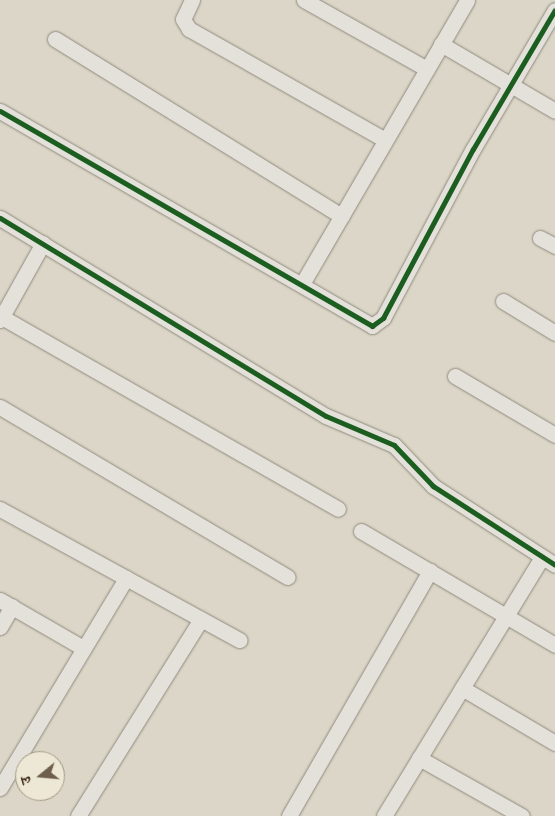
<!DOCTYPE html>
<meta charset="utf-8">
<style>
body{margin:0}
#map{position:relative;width:555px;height:816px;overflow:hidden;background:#dbd6c7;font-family:Cardo,"Noto Serif Devanagari",serif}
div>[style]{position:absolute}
.roads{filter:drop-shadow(0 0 1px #908a7f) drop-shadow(0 0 1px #908a7f)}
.street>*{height:15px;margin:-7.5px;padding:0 7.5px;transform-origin:7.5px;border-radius:7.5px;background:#e4e1da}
.cycleway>*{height:5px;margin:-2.5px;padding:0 2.5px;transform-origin:2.5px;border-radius:2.5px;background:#1b5e20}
span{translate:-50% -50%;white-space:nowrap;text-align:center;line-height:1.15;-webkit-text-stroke:4px #ede8d5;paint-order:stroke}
.north{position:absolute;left:15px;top:751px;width:50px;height:50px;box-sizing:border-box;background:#ede8d5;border:1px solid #a39784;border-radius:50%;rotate:253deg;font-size:14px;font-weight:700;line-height:20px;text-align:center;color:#341d0a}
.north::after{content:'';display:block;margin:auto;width:18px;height:22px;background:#6e5e4c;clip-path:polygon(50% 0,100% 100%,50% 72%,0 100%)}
</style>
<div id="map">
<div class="roads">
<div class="street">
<i style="left:192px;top:0;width:21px;rotate:115deg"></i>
<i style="left:183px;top:19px;width:12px;rotate:59deg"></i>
<i style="left:189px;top:29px;width:225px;rotate:29.5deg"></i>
<i style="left:304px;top:0;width:141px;rotate:29.3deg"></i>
<i style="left:55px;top:39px;width:337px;rotate:31.7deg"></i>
<i style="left:441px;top:44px;width:132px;rotate:30.4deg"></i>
<i style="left:0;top:111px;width:430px;rotate:30deg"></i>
<i style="left:372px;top:326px;width:14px;rotate:-36deg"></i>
<i style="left:383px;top:318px;width:191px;rotate:-62deg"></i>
<i style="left:473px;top:149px;width:161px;rotate:-59.5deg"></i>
<i style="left:0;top:218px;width:381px;rotate:31.3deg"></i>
<i style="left:326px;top:416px;width:74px;rotate:23.1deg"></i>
<i style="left:394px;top:445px;width:57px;rotate:46.4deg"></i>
<i style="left:433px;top:486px;width:145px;rotate:32.9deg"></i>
<i style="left:540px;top:238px;width:17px;rotate:28deg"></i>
<i style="left:302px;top:284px;width:328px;rotate:-59.8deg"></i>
<i style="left:503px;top:301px;width:61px;rotate:31.6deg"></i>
<i style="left:0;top:316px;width:389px;rotate:29.7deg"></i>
<i style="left:0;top:320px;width:88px;rotate:-60.8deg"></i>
<i style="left:455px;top:376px;width:116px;rotate:30.5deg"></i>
<i style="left:0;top:407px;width:334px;rotate:30.6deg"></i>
<i style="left:0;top:509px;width:273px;rotate:28.7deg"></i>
<i style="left:361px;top:531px;width:225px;rotate:30.4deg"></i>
<i style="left:0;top:600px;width:96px;rotate:30deg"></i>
<i style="left:0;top:627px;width:24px;rotate:-60deg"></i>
<i style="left:462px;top:688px;width:108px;rotate:30.6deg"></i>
<i style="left:419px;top:758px;width:118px;rotate:29.4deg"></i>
<i style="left:0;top:788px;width:245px;rotate:-59deg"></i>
<i style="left:78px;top:816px;width:232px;rotate:-58deg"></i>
<i style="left:289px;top:816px;width:283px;rotate:-60.1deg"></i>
<i style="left:384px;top:816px;width:303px;rotate:-58.6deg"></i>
</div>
</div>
<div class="cycleway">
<i style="left:0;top:111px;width:430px;rotate:30deg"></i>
<i style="left:372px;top:326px;width:14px;rotate:-36deg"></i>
<i style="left:383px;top:318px;width:191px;rotate:-62deg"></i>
<i style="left:473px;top:149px;width:161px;rotate:-59.5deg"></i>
<i style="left:0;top:218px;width:381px;rotate:31.3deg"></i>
<i style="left:326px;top:416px;width:74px;rotate:23.1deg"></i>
<i style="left:394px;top:445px;width:57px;rotate:46.4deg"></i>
<i style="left:433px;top:486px;width:145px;rotate:32.9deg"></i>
</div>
<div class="north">उ</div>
</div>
